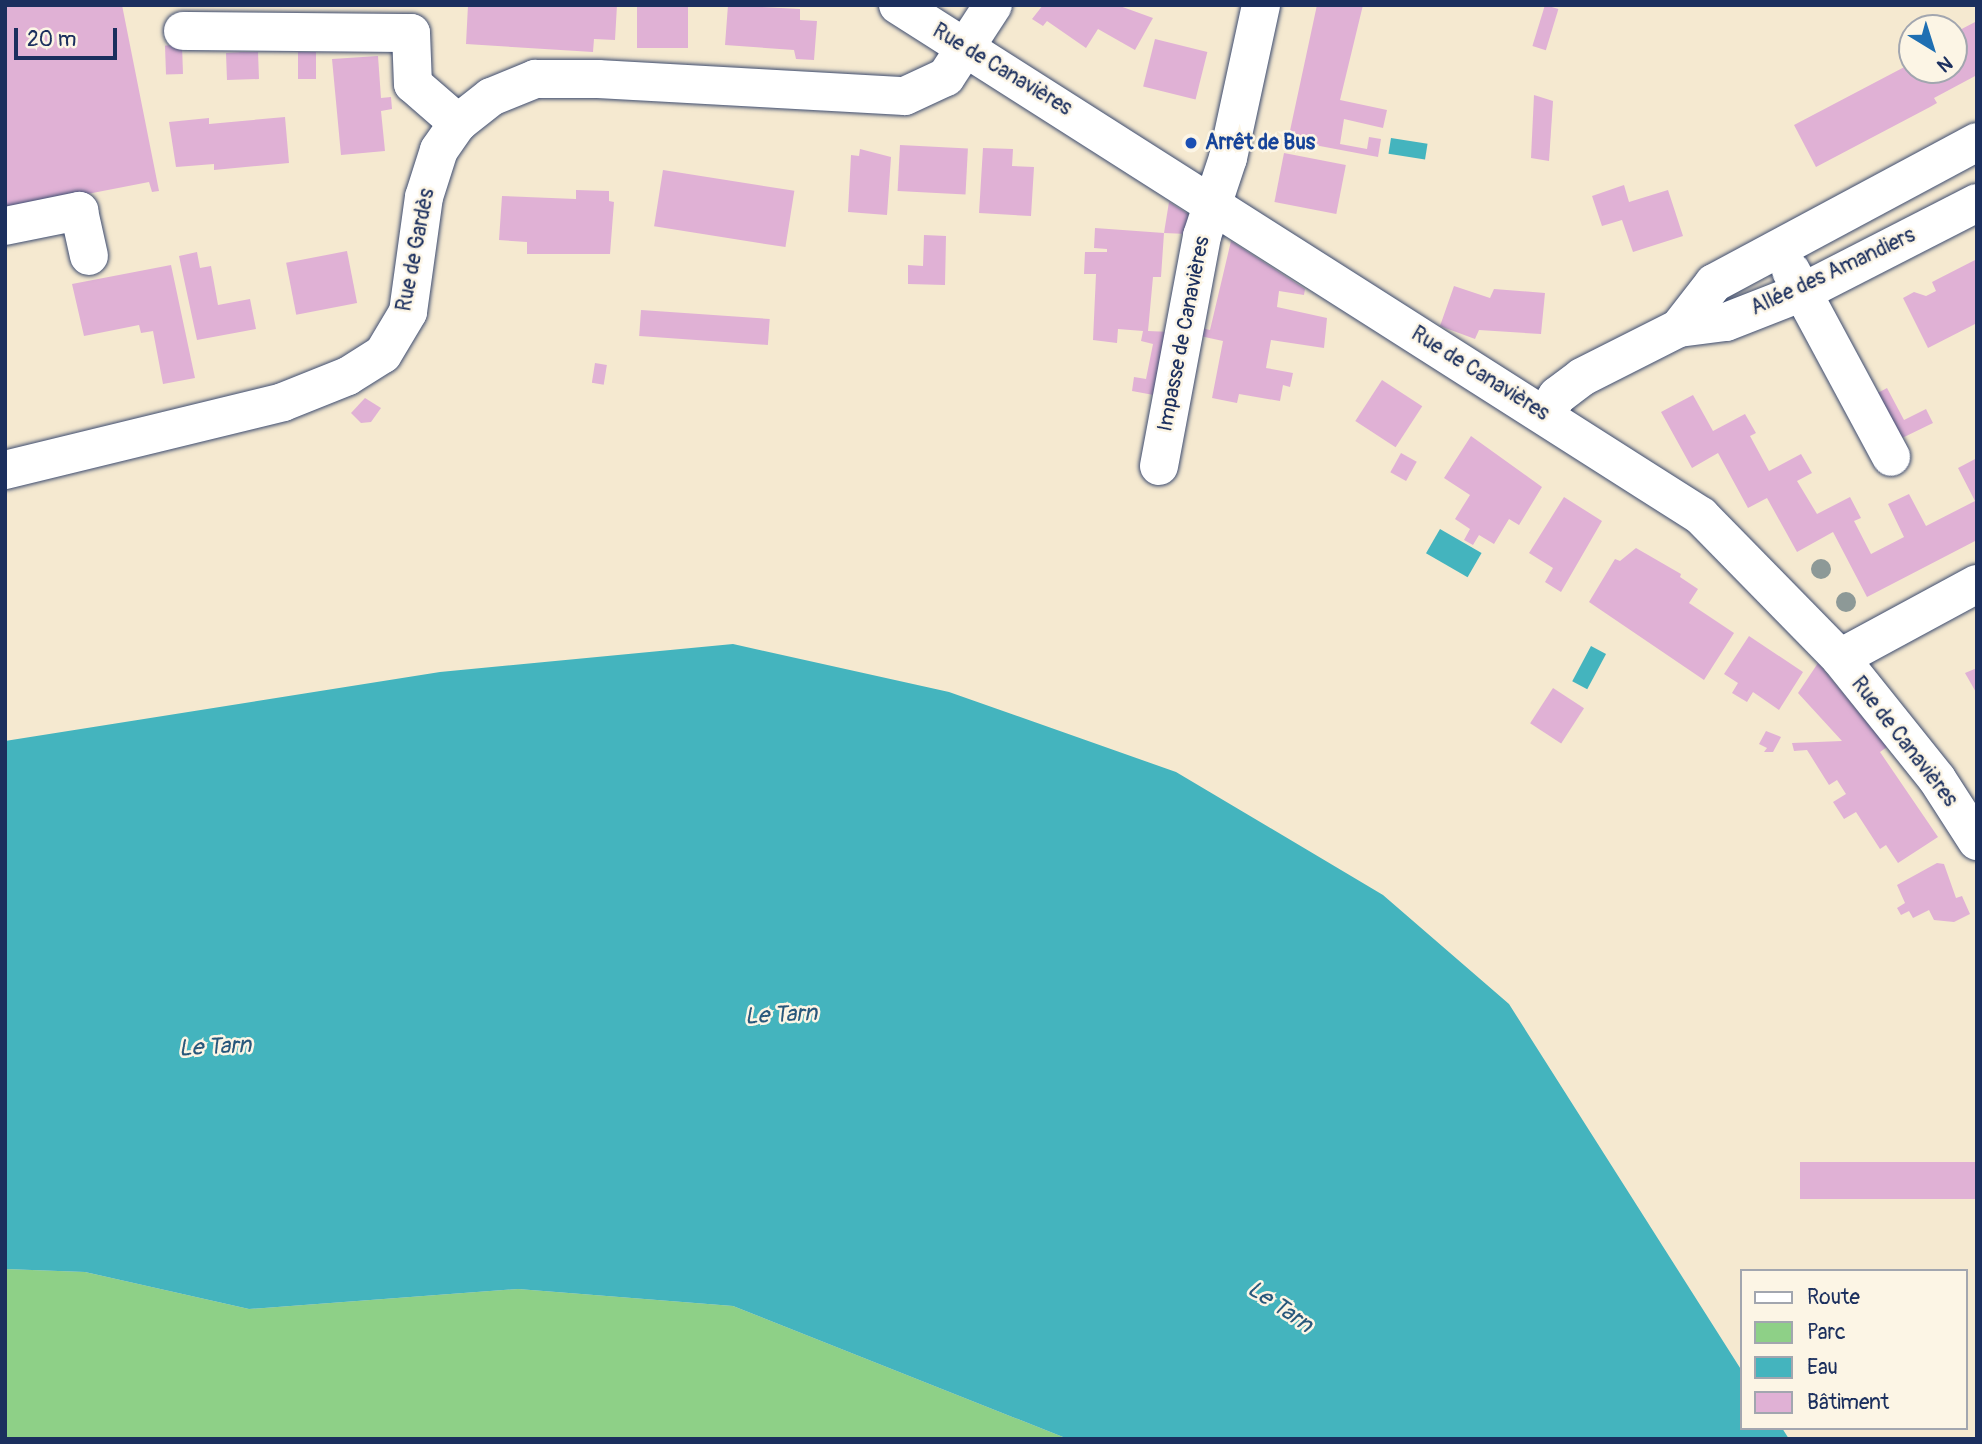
<!DOCTYPE html>
<meta charset="utf-8">
<style>
body{margin:0}
#map{position:relative;width:1982px;height:1444px;overflow:hidden;background:#f5e9d0;font-family:Pangolin,sans-serif}
div>[style]{position:absolute}
.green>*{inset:0;background:#8ed087}
.water>*{inset:0;background:#44b4be;transform-origin:0 0}
.building>*{inset:0;background:#e0b1d5;transform-origin:0 0}
.roads{filter:drop-shadow(0 0 2px #3c4b6f) drop-shadow(0 0 2px #3c4b6f)}
.minor>*{height:38px;margin:-19px;padding:0 19px;transform-origin:19px;border-radius:19px;background:#fff}
.trees>*{width:20px;height:20px;margin:-10px;border-radius:50%;background:#8d9997}
.dots>*{width:19px;height:19px;translate:-50% -50%;box-sizing:border-box;border:4px solid #fcf5e5;border-radius:50%}
span{translate:-50% -50%;white-space:nowrap;text-align:center;line-height:1.15;-webkit-text-stroke:5px #fcf5e5;paint-order:stroke}
.street-label{font-size:21px;color:#1b2f5e}
.transit-label{font-size:21px;color:#164399;font-weight:700}
.left{translate:0 -50%;text-align:left}
.water-label{font-size:23px;color:#27577b;font-style:italic}
.frame{position:absolute;inset:0;border:7px solid #1b2f5e;pointer-events:none}
.legend{position:absolute;left:1740px;top:1269px;width:228px;height:161px;box-sizing:border-box;background:#fcf5e5;border:2px solid #a2a6af;margin:0;padding:9px 12px;list-style:none;font-size:21px;color:#1b2f5e}
.legend li{display:flex;align-items:center;gap:14px;height:35px}
.legend b{width:35px;border:2px solid #a2a6af}
.north{position:absolute;left:1898px;top:14px;width:70px;height:70px;box-sizing:border-box;background:#fcf5e5;border:2px solid #a2a6af;border-radius:50%;rotate:142deg;font-size:19px;font-weight:700;line-height:28px;text-align:center;color:#1b2f5e}
.north::after{content:'';display:block;margin:auto;width:24px;height:32px;background:#1f6fb2;clip-path:polygon(50% 0,100% 100%,50% 72%,0 100%)}
.scale{position:absolute;left:14px;top:28px;width:103px;height:32px;box-sizing:border-box;border:4px solid #1b2f5e;border-top:0;padding-left:9px;font-size:21px;line-height:24px;white-space:nowrap;color:#1b2f5e;-webkit-text-stroke:5px #fcf5e5;paint-order:stroke}
</style>
<div id="map">
<div class="green">
<i style="clip-path:polygon(5px 1269px,85px 1272px,249px 1309px,518px 1289px,733px 1306px,1068px 1439px,5px 1439px)"></i>
</div>
<div class="water">
<i style="left:1391px;top:138px;width:37px;height:16px;rotate:9deg"></i>
<i style="left:1440px;top:529px;width:48px;height:28px;rotate:30deg"></i>
<i style="clip-path:polygon(733px 644px,949px 692px,1176px 772px,1383px 895px,1509px 1004px,1742px 1371px,1742px 1428px,1782px 1428px,1789px 1439px,1068px 1439px,733px 1306px,518px 1289px,249px 1309px,85px 1272px,5px 1269px,5px 741px,440px 672px)"></i>
<i style="left:1591px;top:646px;width:17px;height:40px;rotate:28deg"></i>
</div>
<div class="building">
<i style="clip-path:polygon(5px 5px,122px 5px,159px 191px,152px 192px,149px 182px,5px 210px)"></i>
<i style="clip-path:polygon(468px 5px,617px 5px,615px 40px,594px 39px,593px 52px,466px 44px)"></i>
<i style="left:637px;top:5px;width:51px;height:43px"></i>
<i style="clip-path:polygon(728px 5px,800px 9px,800px 20px,817px 21px,814px 60px,796px 59px,794px 50px,725px 45px)"></i>
<i style="clip-path:polygon(1043px 5px,1117px 5px,1153px 18px,1135px 50px,1098px 29px,1086px 48px,1047px 21px,1043px 26px,1032px 19px)"></i>
<i style="clip-path:polygon(1317px 5px,1363px 5px,1340px 100px,1387px 110px,1383px 128px,1344px 119px,1340px 144px,1367px 149px,1369px 137px,1381px 139px,1378px 157px,1288px 140px)"></i>
<i style="left:1545px;top:5px;width:14px;height:43px;rotate:17deg"></i>
<i style="clip-path:polygon(1977px 21px,1977px 75px,1934px 98px,1937px 103px,1930px 107px,1816px 167px,1794px 125px,1912px 63px,1912px 70px,1954px 70px,1954px 33px)"></i>
<i style="left:1155px;top:39px;width:54px;height:49px;rotate:14deg"></i>
<i style="left:182px;top:45px;width:29px;height:17px;rotate:88deg"></i>
<i style="clip-path:polygon(242px 52px,258px 52px,259px 79px,227px 80px,226px 53px)"></i>
<i style="left:298px;top:52px;width:18px;height:27px"></i>
<i style="clip-path:polygon(378px 56px,381px 98px,391px 97px,392px 109px,381px 111px,385px 151px,341px 155px,332px 59px)"></i>
<i style="clip-path:polygon(1534px 95px,1553px 101px,1549px 161px,1531px 158px)"></i>
<i style="clip-path:polygon(285px 117px,289px 163px,214px 170px,214px 164px,176px 167px,169px 122px,209px 118px,209px 124px)"></i>
<i style="left:900px;top:145px;width:68px;height:46px;rotate:3deg"></i>
<i style="clip-path:polygon(983px 148px,1013px 149px,1012px 166px,1034px 167px,1031px 216px,979px 213px)"></i>
<i style="clip-path:polygon(860px 149px,891px 157px,887px 215px,848px 212px,851px 155px,859px 156px)"></i>
<i style="left:1284px;top:153px;width:63px;height:50px;rotate:11deg"></i>
<i style="left:663px;top:170px;width:133px;height:57px;rotate:9deg"></i>
<i style="clip-path:polygon(1624px 185px,1629px 202px,1668px 190px,1683px 236px,1633px 252px,1622px 220px,1602px 226px,1592px 196px)"></i>
<i style="clip-path:polygon(576px 190px,609px 191px,609px 201px,614px 202px,610px 254px,527px 254px,527px 242px,499px 240px,502px 196px,576px 199px)"></i>
<i style="clip-path:polygon(1169px 202px,1188px 214px,1187px 234px,1164px 233px)"></i>
<i style="clip-path:polygon(1095px 228px,1164px 233px,1161px 277px,1153px 277px,1148px 331px,1171px 332px,1159px 396px,1132px 391px,1134px 377px,1146px 379px,1153px 344px,1141px 341px,1143px 331px,1118px 329px,1117px 343px,1093px 340px,1096px 274px,1084px 274px,1085px 252px,1107px 252px,1107px 249px,1094px 248px)"></i>
<i style="clip-path:polygon(924px 235px,946px 236px,945px 285px,908px 284px,908px 265px,923px 266px)"></i>
<i style="clip-path:polygon(1231px 241px,1305px 289px,1304px 295px,1279px 291px,1277px 307px,1327px 318px,1324px 348px,1271px 340px,1266px 368px,1293px 373px,1290px 387px,1283px 385px,1280px 401px,1239px 394px,1237px 403px,1212px 398px,1223px 341px,1200px 336px,1201px 328px,1210px 330px)"></i>
<i style="left:347px;top:251px;width:53px;height:62px;rotate:79deg"></i>
<i style="clip-path:polygon(197px 252px,200px 268px,211px 266px,218px 305px,250px 299px,256px 329px,197px 340px,179px 256px)"></i>
<i style="clip-path:polygon(1977px 259px,1977px 323px,1928px 348px,1903px 298px,1914px 292px,1926px 296px,1936px 291px,1932px 282px)"></i>
<i style="clip-path:polygon(171px 265px,195px 378px,163px 384px,153px 331px,141px 333px,139px 325px,84px 336px,72px 284px)"></i>
<i style="clip-path:polygon(1454px 286px,1490px 298px,1494px 289px,1545px 293px,1541px 334px,1479px 330px,1475px 339px,1440px 326px)"></i>
<i style="left:641px;top:310px;width:129px;height:26px;rotate:4deg"></i>
<i style="left:595px;top:363px;width:12px;height:20px;rotate:9deg"></i>
<i style="left:1382px;top:380px;width:48px;height:49px;rotate:33deg"></i>
<i style="clip-path:polygon(1887px 388px,1904px 420px,1926px 409px,1933px 423px,1898px 440px,1874px 395px)"></i>
<i style="clip-path:polygon(1693px 395px,1713px 431px,1745px 414px,1756px 433px,1750px 436px,1769px 471px,1801px 454px,1812px 473px,1797px 481px,1817px 514px,1850px 497px,1861px 518px,1854px 521px,1871px 554px,1904px 537px,1888px 504px,1909px 494px,1926px 526px,1975px 501px,1958px 468px,1977px 458px,1977px 540px,1867px 597px,1833px 532px,1797px 552px,1767px 498px,1748px 508px,1718px 453px,1692px 468px,1661px 412px)"></i>
<i style="clip-path:polygon(365px 398px,381px 408px,371px 422px,361px 423px,351px 413px)"></i>
<i style="clip-path:polygon(1471px 436px,1542px 487px,1519px 525px,1509px 519px,1494px 544px,1479px 535px,1473px 545px,1464px 540px,1470px 529px,1455px 519px,1470px 495px,1444px 478px)"></i>
<i style="left:1401px;top:453px;width:18px;height:22px;rotate:29deg"></i>
<i style="clip-path:polygon(1564px 497px,1602px 521px,1561px 592px,1545px 582px,1553px 568px,1529px 553px)"></i>
<i style="clip-path:polygon(1636px 548px,1681px 574px,1680px 577px,1698px 589px,1689px 603px,1734px 633px,1704px 680px,1589px 602px,1615px 559px,1620px 561px)"></i>
<i style="clip-path:polygon(1749px 636px,1803px 672px,1779px 710px,1753px 692px,1747px 702px,1732px 693px,1738px 683px,1724px 674px)"></i>
<i style="clip-path:polygon(1818px 663px,1887px 747px,1880px 752px,1938px 837px,1898px 863px,1886px 845px,1880px 849px,1856px 812px,1844px 819px,1833px 802px,1846px 794px,1837px 780px,1829px 785px,1807px 750px,1794px 751px,1792px 743px,1842px 741px,1798px 693px)"></i>
<i style="clip-path:polygon(1977px 668px,1977px 694px,1965px 673px)"></i>
<i style="left:1553px;top:688px;width:37px;height:42px;rotate:33deg"></i>
<i style="clip-path:polygon(1766px 731px,1781px 737px,1773px 752px,1764px 752px,1767px 748px,1759px 744px)"></i>
<i style="clip-path:polygon(1937px 863px,1944px 864px,1956px 898px,1962px 896px,1970px 914px,1954px 922px,1934px 920px,1929px 910px,1913px 918px,1909px 911px,1901px 915px,1897px 908px,1905px 903px,1897px 885px)"></i>
<i style="left:1977px;top:1162px;width:37px;height:177px;rotate:90deg"></i>
</div>
<div class="roads">
<div class="minor">
<i style="left:898px;top:5px;width:952px;rotate:32.47deg"></i>
<i style="left:1701px;top:516px;width:199px;rotate:45.6deg"></i>
<i style="left:1840px;top:658px;width:155px;rotate:51.3deg"></i>
<i style="left:1937px;top:779px;width:74px;rotate:57.2deg"></i>
<i style="left:183px;top:31px;width:228px;rotate:0.5deg"></i>
<i style="left:411px;top:33px;width:51px;rotate:87.8deg"></i>
<i style="left:413px;top:84px;width:60px;rotate:40.9deg"></i>
<i style="left:5px;top:226px;width:76px;rotate:-11.5deg"></i>
<i style="left:79px;top:211px;width:46px;rotate:77.5deg"></i>
<i style="left:1791px;top:271px;width:211px;rotate:61.7deg"></i>
<i style="left:1679px;top:328px;width:57px;rotate:-52.1deg"></i>
<i style="left:1714px;top:283px;width:298px;rotate:-28.2deg"></i>
<i style="left:1545px;top:414px;width:22px;rotate:-56deg"></i>
<i style="left:1557px;top:396px;width:31px;rotate:-37deg"></i>
<i style="left:1582px;top:377px;width:109px;rotate:-26.8deg"></i>
<i style="left:1679px;top:328px;width:47px;rotate:-7.3deg"></i>
<i style="left:1726px;top:322px;width:85px;rotate:-21.4deg"></i>
<i style="left:1805px;top:291px;width:193px;rotate:-27.1deg"></i>
<i style="left:1159px;top:466px;width:234px;rotate:-79.4deg"></i>
<i style="left:1202px;top:236px;width:82px;rotate:-71.6deg"></i>
<i style="left:1228px;top:158px;width:157px;rotate:-77.8deg"></i>
<i style="left:5px;top:470px;width:286px;rotate:-13.7deg"></i>
<i style="left:283px;top:402px;width:70px;rotate:-21.8deg"></i>
<i style="left:348px;top:376px;width:41px;rotate:-32.2deg"></i>
<i style="left:383px;top:354px;width:49px;rotate:-59.2deg"></i>
<i style="left:408px;top:312px;width:116px;rotate:-82.1deg"></i>
<i style="left:424px;top:197px;width:49px;rotate:-72.3deg"></i>
<i style="left:439px;top:150px;width:33px;rotate:-55deg"></i>
<i style="left:458px;top:123px;width:42px;rotate:-38.2deg"></i>
<i style="left:491px;top:97px;width:48px;rotate:-22.2deg"></i>
<i style="left:535px;top:79px;width:63px"></i>
<i style="left:598px;top:79px;width:307px;rotate:3.2deg"></i>
<i style="left:905px;top:96px;width:45px;rotate:-24.9deg"></i>
<i style="left:946px;top:77px;width:86px;rotate:-56.9deg"></i>
<i style="left:1840px;top:658px;width:156px;rotate:-28.4deg"></i>
</div>
</div>
<div class="trees">
<i style="left:1821px;top:569px"></i>
<i style="left:1846px;top:602px"></i>
</div>
<div class="dots">
<i style="left:1191px;top:143px;background:#1a4fb4"></i>
</div>
<div class="street-label">
<span style="left:1002px;top:70px;rotate:31deg">Rue de Canavières</span>
<span style="left:416px;top:250px;rotate:-79deg">Rue de Gardès</span>
<span style="left:1833px;top:272px;rotate:-25deg">Allée des Amandiers</span>
<span style="left:1184px;top:334px;rotate:-79deg">Impasse de Canavières</span>
<span style="left:1480px;top:374px;rotate:32deg">Rue de Canavières</span>
<span style="left:1904px;top:742px;rotate:52deg">Rue de Canavières</span>
</div>
<div class="transit-label">
<span class="left" style="left:1205px;top:143px">Arrêt de Bus</span>
</div>
<div class="water-label">
<span style="left:781px;top:1015px;rotate:-3deg">Le Tarn</span>
<span style="left:215px;top:1047px;rotate:-3deg">Le Tarn</span>
<span style="left:1280px;top:1307px;rotate:34deg">Le Tarn</span>
</div>
<div class="frame"></div>
<ul class="legend">
<li><b style="height:9px;background:#fff"></b>Route</li>
<li><b style="height:19px;background:#8ed087"></b>Parc</li>
<li><b style="height:19px;background:#44b4be"></b>Eau</li>
<li><b style="height:19px;background:#e0b1d5"></b>Bâtiment</li>
</ul>
<div class="north">N</div>
<div class="scale">20 m</div>
</div>
